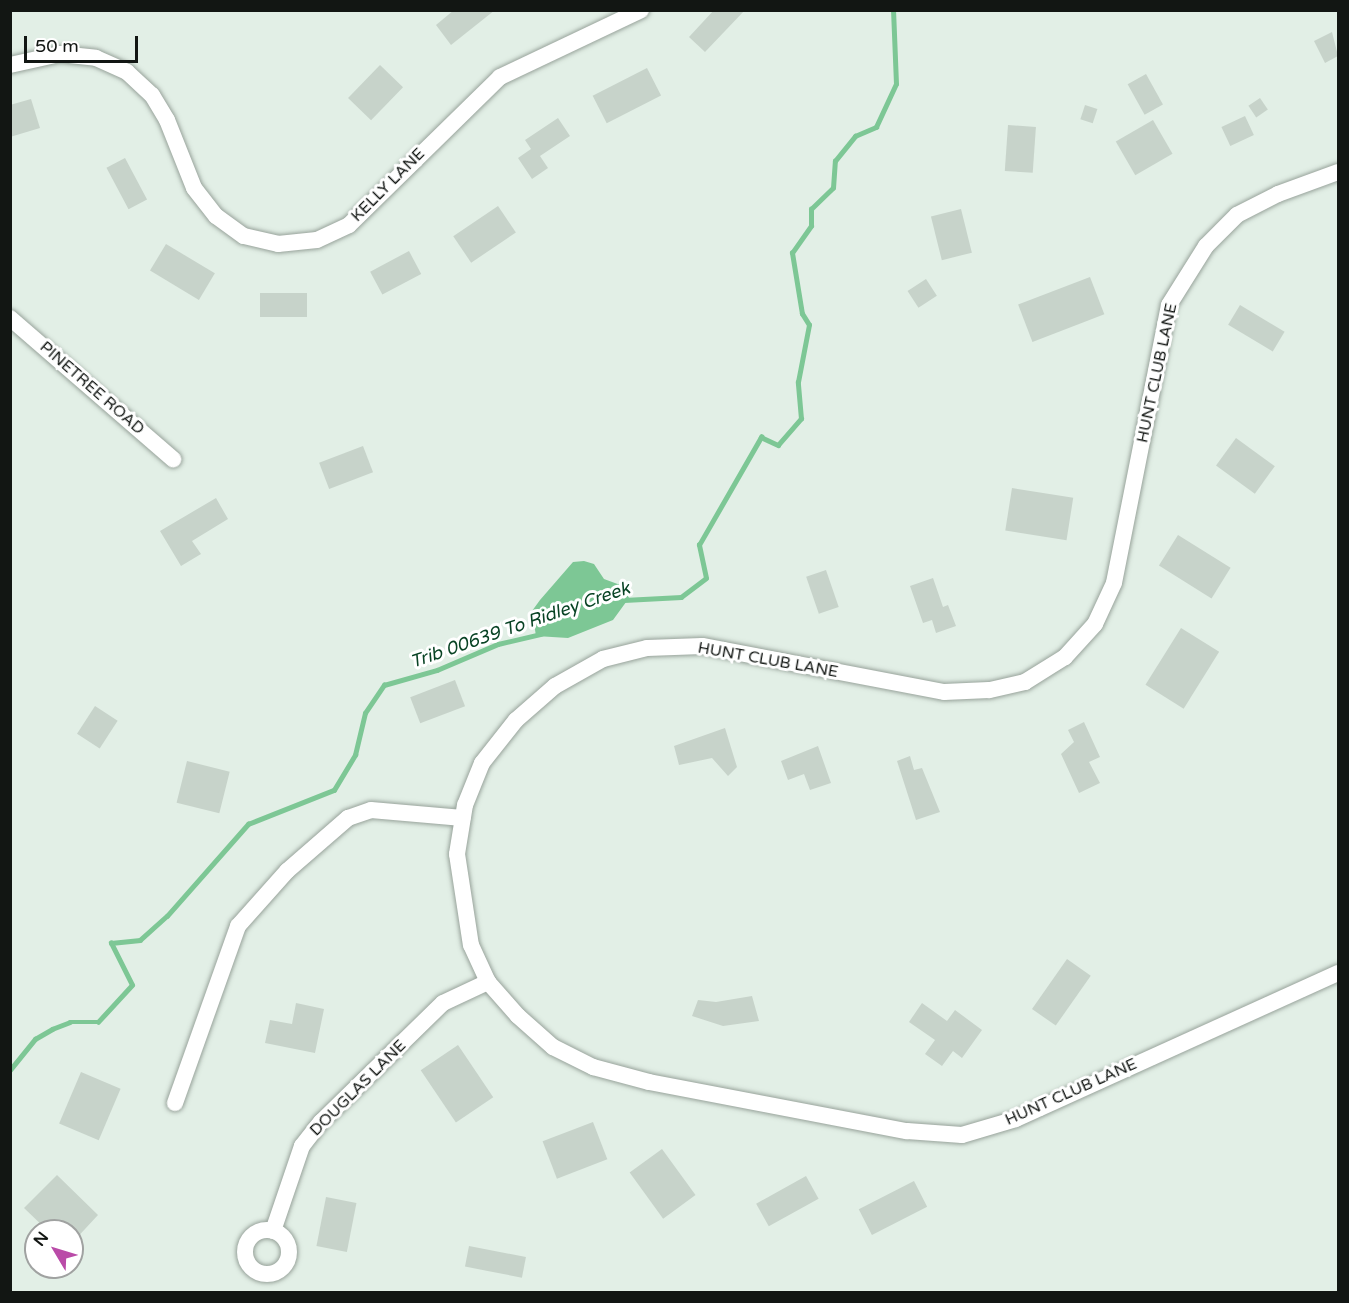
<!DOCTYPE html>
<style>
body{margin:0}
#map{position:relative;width:1349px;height:1303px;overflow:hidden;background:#e2efe6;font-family:"Varela Round",sans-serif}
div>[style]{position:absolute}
.forest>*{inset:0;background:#7dc795}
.stream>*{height:4.5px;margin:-2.25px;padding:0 2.25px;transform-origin:2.25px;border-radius:2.25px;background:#7dc795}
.building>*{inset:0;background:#c7d3ca;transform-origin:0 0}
.roads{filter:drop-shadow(0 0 2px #98a39b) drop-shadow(0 0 2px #98a39b)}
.street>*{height:16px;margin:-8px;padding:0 8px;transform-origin:8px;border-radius:8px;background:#fff}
.street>.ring{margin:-8px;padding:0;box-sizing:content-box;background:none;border:16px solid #fff;border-radius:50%}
span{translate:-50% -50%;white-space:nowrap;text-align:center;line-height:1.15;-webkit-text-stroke:6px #fff;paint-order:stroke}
.street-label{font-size:16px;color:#121613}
.water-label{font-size:18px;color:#084324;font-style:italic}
.frame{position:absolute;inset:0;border:12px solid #121613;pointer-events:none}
.north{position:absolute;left:24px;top:1219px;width:60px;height:60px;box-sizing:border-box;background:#fff;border:2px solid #a0a2a1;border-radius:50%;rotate:308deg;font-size:16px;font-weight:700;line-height:24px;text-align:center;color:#121613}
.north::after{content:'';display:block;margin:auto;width:21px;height:27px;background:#ba4ba8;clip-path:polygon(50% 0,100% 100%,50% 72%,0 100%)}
.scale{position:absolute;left:24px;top:36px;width:114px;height:27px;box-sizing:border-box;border:3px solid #121613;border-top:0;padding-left:8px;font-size:18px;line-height:21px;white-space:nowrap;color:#121613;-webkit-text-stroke:4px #fff;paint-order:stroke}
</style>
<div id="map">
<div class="forest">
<i style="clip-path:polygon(584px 561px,594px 564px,604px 579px,623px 586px,629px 598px,613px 620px,568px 638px,536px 636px,532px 611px,540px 600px,573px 562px)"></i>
</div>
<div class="stream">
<i style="left:624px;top:600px;width:57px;rotate:-3deg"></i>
<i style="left:681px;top:597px;width:31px;rotate:-37deg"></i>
<i style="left:706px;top:578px;width:34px;rotate:-102deg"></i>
<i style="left:699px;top:545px;width:125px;rotate:-60.1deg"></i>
<i style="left:761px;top:437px;width:19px;rotate:25deg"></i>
<i style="left:778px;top:445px;width:35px;rotate:-49deg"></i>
<i style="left:801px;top:419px;width:37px;rotate:-95deg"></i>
<i style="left:798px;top:382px;width:58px;rotate:-79.1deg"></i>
<i style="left:809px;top:325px;width:13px;rotate:-122deg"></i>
<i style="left:802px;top:314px;width:62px;rotate:-99.3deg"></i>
<i style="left:792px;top:253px;width:33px;rotate:-55deg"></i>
<i style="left:811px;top:226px;width:17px;rotate:-90deg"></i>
<i style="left:811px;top:209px;width:30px;rotate:-44deg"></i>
<i style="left:833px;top:188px;width:27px;rotate:-86deg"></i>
<i style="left:835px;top:161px;width:32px;rotate:-51deg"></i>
<i style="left:855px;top:136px;width:23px;rotate:-23deg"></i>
<i style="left:876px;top:127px;width:47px;rotate:-65.1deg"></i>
<i style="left:896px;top:84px;width:74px;rotate:-92.3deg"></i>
<i style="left:10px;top:1070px;width:40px;rotate:-51deg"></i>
<i style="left:35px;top:1039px;width:20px;rotate:-30deg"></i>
<i style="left:52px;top:1029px;width:19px;rotate:-21deg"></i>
<i style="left:70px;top:1022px;width:28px"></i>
<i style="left:98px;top:1022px;width:50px;rotate:-47.4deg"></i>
<i style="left:132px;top:985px;width:47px;rotate:-116.6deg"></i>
<i style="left:111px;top:943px;width:29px;rotate:-6deg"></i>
<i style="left:140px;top:940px;width:36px;rotate:-42deg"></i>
<i style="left:167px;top:916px;width:123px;rotate:-48.6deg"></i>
<i style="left:248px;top:824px;width:92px;rotate:-21.6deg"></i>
<i style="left:334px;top:790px;width:41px;rotate:-59deg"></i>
<i style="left:355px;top:755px;width:43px;rotate:-76.6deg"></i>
<i style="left:365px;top:713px;width:34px;rotate:-56deg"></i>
<i style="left:384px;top:685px;width:55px;rotate:-15.8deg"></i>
<i style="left:437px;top:670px;width:66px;rotate:-23.1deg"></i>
<i style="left:498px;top:644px;width:44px;rotate:-13.1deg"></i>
</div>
<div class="building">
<i style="clip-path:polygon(454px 10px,495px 10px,451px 45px,436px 25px)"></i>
<i style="clip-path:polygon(714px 10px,745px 10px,705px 52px,689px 37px)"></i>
<i style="clip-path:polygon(1332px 32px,1338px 56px,1325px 63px,1314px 41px)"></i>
<i style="left:380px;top:65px;width:32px;height:46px;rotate:44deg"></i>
<i style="left:647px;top:68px;width:31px;height:61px;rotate:63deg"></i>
<i style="left:1146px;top:74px;width:35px;height:21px;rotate:61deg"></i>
<i style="left:1260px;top:98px;width:14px;height:14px;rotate:56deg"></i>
<i style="clip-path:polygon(31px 99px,40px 128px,10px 137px,10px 105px)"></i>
<i style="left:1085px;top:105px;width:13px;height:15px;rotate:18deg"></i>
<i style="left:1245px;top:116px;width:21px;height:26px;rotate:65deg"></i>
<i style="clip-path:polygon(558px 118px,570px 136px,540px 156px,548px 168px,532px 179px,518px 158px,531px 149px,525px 140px)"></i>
<i style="left:1153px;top:120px;width:39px;height:43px;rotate:60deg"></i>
<i style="left:1008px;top:125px;width:28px;height:46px;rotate:4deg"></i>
<i style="left:125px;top:158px;width:47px;height:21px;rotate:62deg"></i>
<i style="left:498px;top:206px;width:32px;height:54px;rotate:56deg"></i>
<i style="left:961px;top:209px;width:45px;height:31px;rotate:76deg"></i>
<i style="left:166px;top:244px;width:57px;height:31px;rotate:31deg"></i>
<i style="left:409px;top:251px;width:26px;height:44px;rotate:62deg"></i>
<i style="left:1090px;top:277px;width:40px;height:77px;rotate:69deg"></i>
<i style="left:926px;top:279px;width:20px;height:22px;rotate:57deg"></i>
<i style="left:307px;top:293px;width:24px;height:47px;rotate:90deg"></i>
<i style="left:1240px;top:305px;width:52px;height:23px;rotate:31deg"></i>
<i style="left:1236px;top:438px;width:48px;height:34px;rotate:36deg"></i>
<i style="left:363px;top:446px;width:28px;height:47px;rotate:69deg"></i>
<i style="left:1012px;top:488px;width:62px;height:43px;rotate:9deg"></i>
<i style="clip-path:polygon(216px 498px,228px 519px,192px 541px,201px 554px,181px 566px,160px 531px)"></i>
<i style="left:1178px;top:535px;width:62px;height:36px;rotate:32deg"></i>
<i style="left:826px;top:570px;width:39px;height:21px;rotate:71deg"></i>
<i style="clip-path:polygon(933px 578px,943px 607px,948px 605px,956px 626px,936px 633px,932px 620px,923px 623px,910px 586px)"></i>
<i style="left:1181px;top:628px;width:45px;height:67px;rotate:32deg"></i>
<i style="left:455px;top:680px;width:28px;height:48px;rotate:69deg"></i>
<i style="left:95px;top:706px;width:27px;height:33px;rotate:33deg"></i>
<i style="clip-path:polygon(1084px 722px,1100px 757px,1089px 762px,1100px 783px,1079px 793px,1061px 754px,1074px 742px,1068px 730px)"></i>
<i style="clip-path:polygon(725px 728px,737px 767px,728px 776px,712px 758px,679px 765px,674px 746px)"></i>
<i style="clip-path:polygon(818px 746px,831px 783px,810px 790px,804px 774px,788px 780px,781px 761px)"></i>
<i style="clip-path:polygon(910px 756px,914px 770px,922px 768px,940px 812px,916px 820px,897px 761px)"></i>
<i style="left:187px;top:761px;width:44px;height:43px;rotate:14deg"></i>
<i style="left:1067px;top:959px;width:29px;height:61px;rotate:35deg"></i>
<i style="clip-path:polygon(752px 996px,759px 1021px,723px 1026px,692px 1016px,698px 1000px,716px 1002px)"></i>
<i style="clip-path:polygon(296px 1003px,324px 1009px,315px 1053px,265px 1043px,270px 1020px,292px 1024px)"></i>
<i style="clip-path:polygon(922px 1003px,947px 1021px,955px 1010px,982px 1030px,962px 1058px,953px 1051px,942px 1066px,925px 1054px,935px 1040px,909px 1022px)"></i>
<i style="left:458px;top:1045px;width:63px;height:45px;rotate:56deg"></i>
<i style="left:81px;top:1072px;width:43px;height:56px;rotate:23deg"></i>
<i style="left:593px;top:1122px;width:40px;height:54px;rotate:69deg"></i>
<i style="left:662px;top:1149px;width:57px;height:40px;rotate:54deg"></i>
<i style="clip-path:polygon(57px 1175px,98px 1215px,72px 1243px,72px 1231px,48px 1231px,24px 1208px)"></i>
<i style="left:806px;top:1176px;width:26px;height:57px;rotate:61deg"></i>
<i style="left:914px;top:1181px;width:29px;height:62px;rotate:63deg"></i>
<i style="left:326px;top:1197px;width:31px;height:50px;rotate:11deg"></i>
<i style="left:469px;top:1246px;width:58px;height:21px;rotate:11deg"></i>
</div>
<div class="roads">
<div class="street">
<i style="left:10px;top:65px;width:51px;rotate:-12.4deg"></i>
<i style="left:60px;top:54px;width:36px;rotate:6deg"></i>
<i style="left:96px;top:58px;width:34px;rotate:24deg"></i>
<i style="left:127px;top:72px;width:34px;rotate:43deg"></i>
<i style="left:152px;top:95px;width:29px;rotate:59deg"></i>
<i style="left:167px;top:120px;width:73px;rotate:68.3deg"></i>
<i style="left:194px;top:188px;width:36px;rotate:52deg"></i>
<i style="left:216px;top:216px;width:34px;rotate:36deg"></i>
<i style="left:244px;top:236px;width:35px;rotate:13deg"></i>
<i style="left:278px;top:244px;width:39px;rotate:-6deg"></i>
<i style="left:317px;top:240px;width:35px;rotate:-25deg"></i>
<i style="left:349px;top:225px;width:211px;rotate:-44.4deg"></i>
<i style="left:500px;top:77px;width:156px;rotate:-25.4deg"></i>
<i style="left:1338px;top:172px;width:64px;rotate:159.9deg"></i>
<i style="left:1278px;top:194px;width:46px;rotate:152.9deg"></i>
<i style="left:1237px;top:215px;width:44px;rotate:135deg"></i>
<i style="left:1206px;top:246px;width:70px;rotate:122.1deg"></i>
<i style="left:1169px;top:305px;width:283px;rotate:101.2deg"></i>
<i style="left:1114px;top:583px;width:45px;rotate:114.9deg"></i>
<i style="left:1095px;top:624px;width:45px;rotate:132.3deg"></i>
<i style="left:1065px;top:657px;width:47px;rotate:148deg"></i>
<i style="left:1025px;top:682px;width:37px;rotate:167deg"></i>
<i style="left:989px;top:690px;width:45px;rotate:177.5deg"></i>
<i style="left:944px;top:692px;width:246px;rotate:-169.2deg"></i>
<i style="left:702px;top:646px;width:55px;rotate:177.9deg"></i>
<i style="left:647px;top:648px;width:45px;rotate:166deg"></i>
<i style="left:603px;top:659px;width:55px;rotate:150.6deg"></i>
<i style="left:555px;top:686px;width:52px;rotate:138.9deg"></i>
<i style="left:516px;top:720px;width:55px;rotate:128.3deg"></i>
<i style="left:482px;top:763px;width:45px;rotate:112deg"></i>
<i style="left:465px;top:805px;width:50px;rotate:99.3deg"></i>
<i style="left:457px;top:854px;width:92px;rotate:81.3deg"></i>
<i style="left:471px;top:945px;width:41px;rotate:65.3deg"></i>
<i style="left:488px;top:982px;width:45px;rotate:48.6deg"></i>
<i style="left:518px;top:1016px;width:47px;rotate:41.5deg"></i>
<i style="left:553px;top:1047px;width:45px;rotate:26.6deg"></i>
<i style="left:593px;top:1067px;width:58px;rotate:15deg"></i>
<i style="left:649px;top:1082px;width:263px;rotate:10.8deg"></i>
<i style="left:907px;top:1131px;width:55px;rotate:4.2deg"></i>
<i style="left:962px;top:1135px;width:56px;rotate:-16.5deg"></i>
<i style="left:1016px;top:1119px;width:354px;rotate:-24.4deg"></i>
<i style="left:10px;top:318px;width:216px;rotate:40.9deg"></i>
<i style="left:175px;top:1103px;width:188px;rotate:-70.4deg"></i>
<i style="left:238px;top:926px;width:74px;rotate:-48.3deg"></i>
<i style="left:287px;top:871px;width:81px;rotate:-41deg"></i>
<i style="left:348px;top:818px;width:24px;rotate:-19deg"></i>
<i style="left:371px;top:810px;width:92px;rotate:5deg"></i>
<i class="ring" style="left:245px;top:1230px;width:28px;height:28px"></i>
<i style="left:273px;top:1231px;width:90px;rotate:-71.2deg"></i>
<i style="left:302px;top:1146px;width:31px;rotate:-52deg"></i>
<i style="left:321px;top:1122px;width:170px;rotate:-44.3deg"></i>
<i style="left:443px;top:1003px;width:50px;rotate:-25deg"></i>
</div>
</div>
<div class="street-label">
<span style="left:388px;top:185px;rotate:-45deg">KELLY LANE</span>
<span style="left:1157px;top:373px;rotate:-78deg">HUNT CLUB LANE</span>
<span style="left:92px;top:388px;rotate:41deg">PINETREE ROAD</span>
<span style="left:768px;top:660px;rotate:10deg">HUNT CLUB LANE</span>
<span style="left:358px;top:1088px;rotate:-45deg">DOUGLAS LANE</span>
<span style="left:1071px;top:1092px;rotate:-24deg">HUNT CLUB LANE</span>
</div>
<div class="water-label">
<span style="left:520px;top:625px;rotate:-19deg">Trib 00639 To Ridley Creek</span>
</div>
<div class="frame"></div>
<div class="north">N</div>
<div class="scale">50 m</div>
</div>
